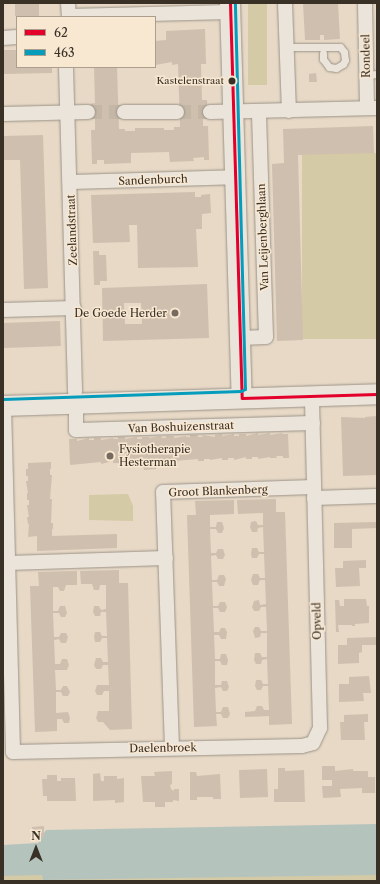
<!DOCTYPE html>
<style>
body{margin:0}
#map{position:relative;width:380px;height:884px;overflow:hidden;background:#e7d9c6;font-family:"Libre Caslon Text",serif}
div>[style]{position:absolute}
.green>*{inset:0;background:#d4caa5;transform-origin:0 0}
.water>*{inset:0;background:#b5c3bd}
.building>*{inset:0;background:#cfbfae;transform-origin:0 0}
.street-tunnel>*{height:14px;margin-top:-7px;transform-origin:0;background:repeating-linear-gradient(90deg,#c4b7a6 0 14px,transparent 0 21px)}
.roads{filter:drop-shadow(0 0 1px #9c9387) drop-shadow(0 0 1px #9c9387)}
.lane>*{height:7px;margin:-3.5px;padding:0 3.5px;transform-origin:3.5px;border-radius:3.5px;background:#ebe4da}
.street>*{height:14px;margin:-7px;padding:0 7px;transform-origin:7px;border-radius:7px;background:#ebe4da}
.secondary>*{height:20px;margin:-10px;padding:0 10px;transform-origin:10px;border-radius:10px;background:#ebe4da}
.bus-1>*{height:3px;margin:-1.5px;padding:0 1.5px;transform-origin:1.5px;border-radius:1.5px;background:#e4002b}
.bus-2>*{height:3px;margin:-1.5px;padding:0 1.5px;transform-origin:1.5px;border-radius:1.5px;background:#069dbd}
.dots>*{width:11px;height:11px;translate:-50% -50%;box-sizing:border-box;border:2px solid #f8e8d2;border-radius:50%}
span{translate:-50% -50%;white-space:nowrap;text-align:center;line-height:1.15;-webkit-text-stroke:3px #f8e8d2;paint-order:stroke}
.bus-label{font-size:10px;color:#393026}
.right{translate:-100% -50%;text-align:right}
.street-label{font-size:11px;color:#393026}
.poi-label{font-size:11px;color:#393026}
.left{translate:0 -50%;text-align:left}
.frame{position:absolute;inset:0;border:4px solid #393026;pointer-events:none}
.legend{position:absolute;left:16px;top:16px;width:140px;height:52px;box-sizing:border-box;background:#f8e8d2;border:1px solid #ac9e8d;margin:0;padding:5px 7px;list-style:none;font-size:12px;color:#393026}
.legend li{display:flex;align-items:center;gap:8px;height:20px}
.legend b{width:20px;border:1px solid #ac9e8d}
.north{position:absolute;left:16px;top:828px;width:40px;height:40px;-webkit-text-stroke:3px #f8e8d2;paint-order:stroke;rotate:0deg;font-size:11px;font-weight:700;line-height:16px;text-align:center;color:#393026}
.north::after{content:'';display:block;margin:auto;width:14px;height:18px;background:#393026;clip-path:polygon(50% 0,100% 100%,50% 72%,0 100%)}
</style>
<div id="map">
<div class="green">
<i style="left:248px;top:3px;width:19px;height:82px"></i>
<i style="left:377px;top:153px;width:186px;height:75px;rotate:90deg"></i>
<i style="clip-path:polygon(128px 494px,133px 506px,133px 521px,89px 520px,89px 495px)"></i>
<i style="clip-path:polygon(377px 870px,377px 881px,3px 881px,3px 873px)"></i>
</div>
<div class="water">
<i style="clip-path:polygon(377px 824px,377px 875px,43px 880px,42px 875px,3px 876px,3px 845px,38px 843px,46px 830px)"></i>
</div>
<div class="building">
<i style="left:15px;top:3px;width:24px;height:13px"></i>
<i style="clip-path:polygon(303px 3px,338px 3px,340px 39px,324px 40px,324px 35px,320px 35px,320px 40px,305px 40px)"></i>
<i style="clip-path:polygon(205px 29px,206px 64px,201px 64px,202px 100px,207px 100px,208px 114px,203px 115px,203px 126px,208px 126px,209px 160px,204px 160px,204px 157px,193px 158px,194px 161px,170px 162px,169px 152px,131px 153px,131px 163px,104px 164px,104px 160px,97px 160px,97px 164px,92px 164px,91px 130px,95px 130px,95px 118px,90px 118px,90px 104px,95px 103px,94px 67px,117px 67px,119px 129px,125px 129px,125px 131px,135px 131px,135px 128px,164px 128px,164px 130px,174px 130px,174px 127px,180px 127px,178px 64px,172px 65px,172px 62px,155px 65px,155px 41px,166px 40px,166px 31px)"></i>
<i style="clip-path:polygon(3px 50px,17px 50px,17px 67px,52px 67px,52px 73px,3px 74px)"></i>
<i style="clip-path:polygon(316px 73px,317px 82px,309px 82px,309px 74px)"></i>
<i style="clip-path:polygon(373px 126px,374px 153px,298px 155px,303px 340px,277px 341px,272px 164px,284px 163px,283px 129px)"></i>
<i style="clip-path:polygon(43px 135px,48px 288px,24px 289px,20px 160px,3px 160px,3px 136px)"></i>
<i style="clip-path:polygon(195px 192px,195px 197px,201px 197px,201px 195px,210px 194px,211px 213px,202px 214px,202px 229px,196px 229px,198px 267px,138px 268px,137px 225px,129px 225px,130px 242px,93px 243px,91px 195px)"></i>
<i style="clip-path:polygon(93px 251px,99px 251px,99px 255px,106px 255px,107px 281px,100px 281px,100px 285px,94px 285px)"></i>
<i style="clip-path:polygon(evenodd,207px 284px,209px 338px,103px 341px,102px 288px,207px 284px,124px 303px,141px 303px,142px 324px,125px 324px,124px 303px)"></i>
<i style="left:60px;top:321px;width:25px;height:57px;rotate:88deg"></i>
<i style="clip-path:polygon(377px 416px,377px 475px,343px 476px,341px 417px,365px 418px,365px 417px)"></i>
<i style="clip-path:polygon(258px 433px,258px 435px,270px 433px,270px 435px,282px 433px,282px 434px,288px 434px,289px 458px,283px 458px,283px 456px,276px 456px,277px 458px,270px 458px,270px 457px,258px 459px,258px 457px,252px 457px,252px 459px,246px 459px,246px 457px,234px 460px,234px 458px,228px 458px,228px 460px,222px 460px,222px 458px,210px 460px,210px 459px,204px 459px,204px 461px,198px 461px,198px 459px,174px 461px,174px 460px,162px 462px,162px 460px,156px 460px,156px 469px,144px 470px,143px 462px,137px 462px,137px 461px,131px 461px,131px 463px,125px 463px,125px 461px,119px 461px,119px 463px,113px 463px,113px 461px,101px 464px,101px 462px,70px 465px,69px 439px,77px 439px,77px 441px,89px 438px,89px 440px,94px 440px,94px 438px,101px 438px,101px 440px,113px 438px,113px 439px,118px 439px,118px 437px,125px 437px,125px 439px,137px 437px,137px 439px,142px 439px,142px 437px,149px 437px,149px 438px,161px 436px,162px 438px,166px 438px,166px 436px,174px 436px,174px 438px,186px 436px,186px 437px,190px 437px,190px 435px,198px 435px,198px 437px,203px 437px,202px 435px,215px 437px,215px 435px,222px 434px,222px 436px,234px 434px,234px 436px,239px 436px,239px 434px,246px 434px,246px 436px)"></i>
<i style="clip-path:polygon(51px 462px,51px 469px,50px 469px,50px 475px,52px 475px,50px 499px,52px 499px,51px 523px,53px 523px,53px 529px,52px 529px,52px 536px,117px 534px,117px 548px,37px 551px,37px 536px,28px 537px,29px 524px,28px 524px,27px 517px,29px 517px,27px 505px,29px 505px,29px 500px,27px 500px,27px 493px,28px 493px,26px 481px,28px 481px,28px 476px,26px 476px,26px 469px,28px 469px,28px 463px)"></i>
<i style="clip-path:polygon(276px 499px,276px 512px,285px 512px,292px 724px,269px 725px,269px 716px,245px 717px,245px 712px,255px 711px,257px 706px,262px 706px,264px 710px,269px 710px,268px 686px,263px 686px,261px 690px,257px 690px,255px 686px,256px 680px,261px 680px,263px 684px,268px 684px,267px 659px,262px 660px,261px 664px,256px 664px,254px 660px,255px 653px,260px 653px,262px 657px,267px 657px,267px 633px,261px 633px,260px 637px,255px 638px,253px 631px,255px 627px,259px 627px,261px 631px,267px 631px,266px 607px,261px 607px,259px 611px,254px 611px,252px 607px,254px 601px,259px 600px,260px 605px,266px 604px,265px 580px,260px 580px,258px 585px,253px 585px,251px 580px,253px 574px,258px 574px,260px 578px,265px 578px,264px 554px,259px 554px,257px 558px,252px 558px,251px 554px,252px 548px,257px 548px,259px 552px,264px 552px,263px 527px,258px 528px,257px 532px,252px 532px,250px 527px,251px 522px,256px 521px,258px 525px,263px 525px,263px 513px,238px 514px,237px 500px)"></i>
<i style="clip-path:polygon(234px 500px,234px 514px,210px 515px,210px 527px,216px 527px,217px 522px,222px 522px,224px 528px,222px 533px,218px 533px,216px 529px,210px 529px,211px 553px,216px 553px,218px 549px,223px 549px,225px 555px,223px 559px,218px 559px,216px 555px,211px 556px,212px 580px,217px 580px,219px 575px,224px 575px,226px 579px,224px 586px,219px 586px,217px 582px,212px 582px,213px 606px,218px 606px,220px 602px,225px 602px,227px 607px,225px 612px,220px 612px,218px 608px,213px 608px,214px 632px,219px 632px,221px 628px,225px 628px,227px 632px,226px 639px,221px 639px,219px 635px,214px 635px,215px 659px,220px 659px,221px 654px,226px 654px,228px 660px,227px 665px,222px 665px,220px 661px,215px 661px,215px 685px,221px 685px,222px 681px,227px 681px,229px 687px,227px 691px,223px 691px,221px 687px,215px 688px,216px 712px,221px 712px,223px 707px,228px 707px,230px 714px,228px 718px,223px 718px,221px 714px,216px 714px,217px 726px,194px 727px,187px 515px,196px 515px,195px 501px)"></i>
<i style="clip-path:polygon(377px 522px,377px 528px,352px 529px,352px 548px,334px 548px,334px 523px)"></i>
<i style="clip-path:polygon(366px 560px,366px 568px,359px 568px,360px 586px,336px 587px,335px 568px,343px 568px,343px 561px)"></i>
<i style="clip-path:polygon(119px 570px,119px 583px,128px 583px,132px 729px,110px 730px,103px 722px,98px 722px,96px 718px,98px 711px,109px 711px,109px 691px,104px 691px,102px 695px,97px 695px,95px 691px,97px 685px,109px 685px,108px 665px,103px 665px,101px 669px,96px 669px,94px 665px,96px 658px,101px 658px,103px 662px,108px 662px,107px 638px,102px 638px,100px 642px,95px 642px,94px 637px,95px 632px,100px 632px,102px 636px,107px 636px,106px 612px,101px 612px,100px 616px,95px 616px,93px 612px,94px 606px,99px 606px,101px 610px,106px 609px,106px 585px,100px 585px,99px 590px,94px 590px,92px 584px,81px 584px,80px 571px)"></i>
<i style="clip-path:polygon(77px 571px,77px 585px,66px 585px,64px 591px,60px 591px,58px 587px,53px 587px,53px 611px,58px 611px,60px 606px,65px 606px,67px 613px,65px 617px,61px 617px,59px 613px,53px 613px,54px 637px,59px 637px,61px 633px,66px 633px,68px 637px,66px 643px,61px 643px,59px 639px,54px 640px,55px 664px,60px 664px,62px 659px,67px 659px,69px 665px,67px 670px,55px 670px,56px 690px,61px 690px,63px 686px,67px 686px,70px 692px,68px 696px,63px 696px,61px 692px,56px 692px,56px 713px,68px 712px,70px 718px,69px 723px,64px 723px,62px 719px,57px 719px,57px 731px,35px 732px,30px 586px,39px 586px,38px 572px)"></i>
<i style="clip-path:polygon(344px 599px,366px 599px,367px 606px,369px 606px,369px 623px,355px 624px,355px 626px,352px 626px,352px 625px,338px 625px,339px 632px,336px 632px,335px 600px,339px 600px,340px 606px,344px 606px)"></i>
<i style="clip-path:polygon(377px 637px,377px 645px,362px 645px,362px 652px,359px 653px,359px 663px,338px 664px,338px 645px,347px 645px,347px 638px)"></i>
<i style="clip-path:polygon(369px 676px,371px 693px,363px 693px,364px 701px,339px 702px,339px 684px,349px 684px,349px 677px)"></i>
<i style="clip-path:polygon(368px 714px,368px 722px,364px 722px,365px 740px,341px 740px,340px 722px,344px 722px,344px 715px)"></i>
<i style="clip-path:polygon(322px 766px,335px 766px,335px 771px,353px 769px,353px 771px,368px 771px,368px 777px,375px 777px,375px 793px,362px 793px,362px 788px,340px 789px,341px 797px,323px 798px,322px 786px,332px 786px,332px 780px,322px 780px)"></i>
<i style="clip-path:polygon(278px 768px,285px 768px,285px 771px,304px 770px,305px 802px,274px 802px,274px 789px,278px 789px)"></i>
<i style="left:267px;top:769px;width:28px;height:28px;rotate:88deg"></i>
<i style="clip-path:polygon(172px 771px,172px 784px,170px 785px,171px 789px,174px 791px,174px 789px,179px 789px,179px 801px,173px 800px,173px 802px,165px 802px,165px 807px,155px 807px,155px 802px,143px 802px,141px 776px,155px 776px,154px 772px)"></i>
<i style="clip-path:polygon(190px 772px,196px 772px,197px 776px,220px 774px,221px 799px,213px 799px,213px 797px,197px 797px,197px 800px,190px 800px)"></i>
<i style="clip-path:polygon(100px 773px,101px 781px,104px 781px,104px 776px,117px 776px,117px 779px,124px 778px,124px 802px,115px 803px,115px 800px,93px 801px,93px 774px)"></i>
<i style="clip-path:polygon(47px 775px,57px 775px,57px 781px,61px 781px,61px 778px,75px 778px,76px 801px,47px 801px,47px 796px,43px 796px,42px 779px,47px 779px)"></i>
<i style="clip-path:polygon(44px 826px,44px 837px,39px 837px,37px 840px,32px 840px,32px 827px)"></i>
</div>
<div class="street-tunnel">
<i style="left:88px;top:112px;width:36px"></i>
<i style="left:177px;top:112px;width:33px"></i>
</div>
<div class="roads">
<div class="lane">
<i style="left:287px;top:47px;width:53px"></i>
<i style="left:340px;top:47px;width:6px;rotate:51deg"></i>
<i style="left:344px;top:52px;width:8px;rotate:83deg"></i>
<i style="left:345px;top:60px;width:4px;rotate:117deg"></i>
<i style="left:343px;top:64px;width:8px;rotate:150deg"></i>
<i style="left:336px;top:68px;width:7px;rotate:-172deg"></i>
<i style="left:329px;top:67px;width:10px;rotate:-127deg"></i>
<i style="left:323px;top:59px;width:6px;rotate:-90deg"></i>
<i style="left:367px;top:75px;width:10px;rotate:-6deg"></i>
</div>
<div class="street">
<i style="left:68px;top:3px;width:14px;rotate:86deg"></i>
<i style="left:285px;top:3px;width:108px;rotate:87.9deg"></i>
<i style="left:365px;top:3px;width:105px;rotate:88.9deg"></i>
<i style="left:69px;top:16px;width:161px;rotate:-1.4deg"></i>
<i style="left:3px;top:38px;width:14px;rotate:-4deg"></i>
<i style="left:66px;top:67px;width:325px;rotate:88.4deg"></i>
<i style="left:124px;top:112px;width:53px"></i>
<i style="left:210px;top:112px;width:167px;rotate:-1.4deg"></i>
<i style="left:3px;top:114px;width:85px;rotate:-1.3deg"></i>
<i style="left:70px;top:182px;width:165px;rotate:-1.7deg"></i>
<i style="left:3px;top:310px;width:71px;rotate:-1.6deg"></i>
<i style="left:240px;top:338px;width:26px;rotate:-2deg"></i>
<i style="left:266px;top:337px;width:225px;rotate:-91.8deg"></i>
<i style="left:76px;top:404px;width:26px;rotate:90deg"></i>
<i style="left:76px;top:430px;width:237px;rotate:-1.7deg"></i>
<i style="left:4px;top:406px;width:346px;rotate:88.5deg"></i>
<i style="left:13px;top:752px;width:289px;rotate:-1.2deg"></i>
<i style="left:302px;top:746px;width:11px;rotate:-15deg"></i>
<i style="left:313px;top:743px;width:17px;rotate:-65deg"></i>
<i style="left:320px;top:728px;width:332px;rotate:-91.4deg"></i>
<i style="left:314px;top:498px;width:63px;rotate:-1.8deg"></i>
<i style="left:8px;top:563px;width:158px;rotate:-1.8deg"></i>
<i style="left:172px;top:748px;width:256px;rotate:-92deg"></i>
<i style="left:163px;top:492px;width:151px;rotate:-1.9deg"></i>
</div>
<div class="secondary">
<i style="left:230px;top:3px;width:395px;rotate:88.3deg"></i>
<i style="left:3px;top:406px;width:374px;rotate:-1.8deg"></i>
</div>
</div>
<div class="bus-1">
<i style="left:230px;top:3px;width:395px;rotate:88.3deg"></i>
<i style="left:242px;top:398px;width:135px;rotate:-1.7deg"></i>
</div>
<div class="bus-2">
<i style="left:3px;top:399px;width:238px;rotate:-1.9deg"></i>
<i style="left:241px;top:391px;width:4px;rotate:-27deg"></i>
<i style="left:245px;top:389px;width:386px;rotate:-91.5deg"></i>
</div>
<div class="dots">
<i style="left:232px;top:81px;background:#393026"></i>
<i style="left:175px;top:313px;background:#766b5e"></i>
<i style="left:110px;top:456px;background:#766b5e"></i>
</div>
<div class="bus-label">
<span class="right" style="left:224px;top:81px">Kastelenstraat</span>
</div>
<div class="street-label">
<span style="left:366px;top:56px;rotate:-91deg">Rondeel</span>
<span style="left:153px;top:180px;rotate:-2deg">Sandenburch</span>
<span style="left:72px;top:230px;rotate:-92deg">Zeelandstraat</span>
<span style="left:263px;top:237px;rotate:-92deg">Van Leijenberghlaan</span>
<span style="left:181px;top:427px;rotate:-2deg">Van Boshuizenstraat</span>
<span style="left:218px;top:491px;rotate:-2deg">Groot Blankenberg</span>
<span style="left:317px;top:621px;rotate:-91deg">Opveld</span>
<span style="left:163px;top:748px;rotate:-1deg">Daelenbroek</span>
</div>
<div class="poi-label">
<span class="right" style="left:167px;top:313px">De Goede Herder</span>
<span class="left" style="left:119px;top:456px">Fysiotherapie<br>Hesterman</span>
</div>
<div class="frame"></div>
<ul class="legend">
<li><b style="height:5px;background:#e4002b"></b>62</li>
<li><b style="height:5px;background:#069dbd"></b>463</li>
</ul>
<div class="north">N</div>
</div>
